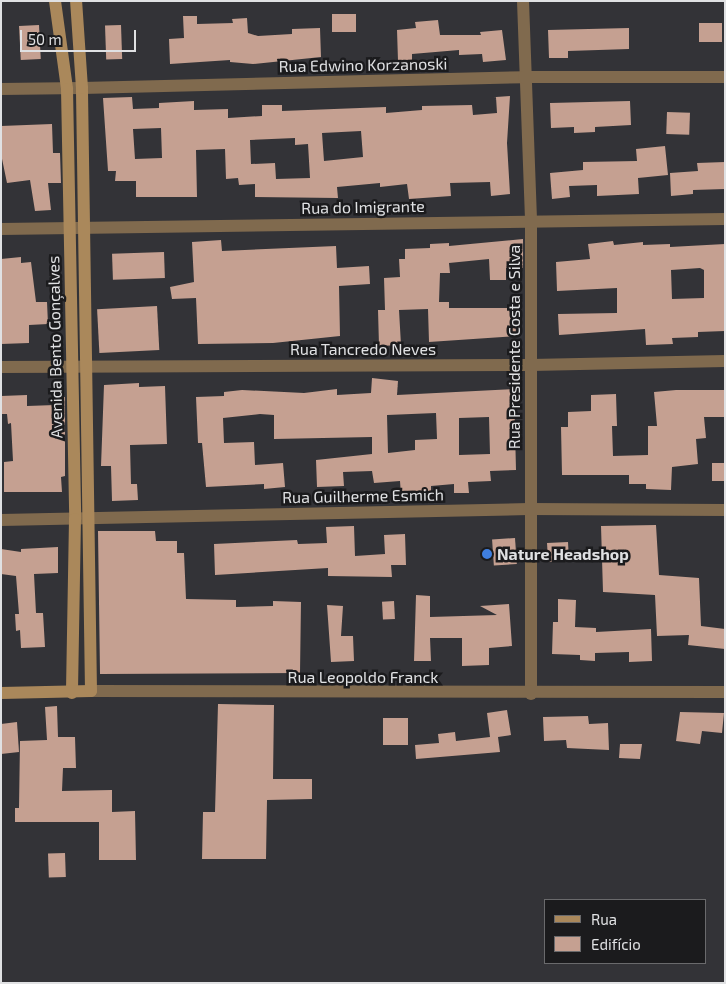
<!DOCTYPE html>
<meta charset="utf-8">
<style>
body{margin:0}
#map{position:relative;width:726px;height:984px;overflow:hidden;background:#333337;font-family:"Exo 2",sans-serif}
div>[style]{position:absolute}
.building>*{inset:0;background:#c5a091;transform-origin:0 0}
.minor>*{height:12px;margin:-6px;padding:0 6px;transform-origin:6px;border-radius:6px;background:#806a4e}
.tertiary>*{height:12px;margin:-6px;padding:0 6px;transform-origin:6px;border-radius:6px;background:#806a4e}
.secondary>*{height:12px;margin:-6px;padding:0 6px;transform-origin:6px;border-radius:6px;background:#aa885b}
.dots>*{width:14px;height:14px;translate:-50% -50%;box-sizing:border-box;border:2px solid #1b1b1d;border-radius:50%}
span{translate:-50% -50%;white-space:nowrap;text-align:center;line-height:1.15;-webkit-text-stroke:5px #1b1b1d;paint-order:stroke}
.street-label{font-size:16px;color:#e0e1e3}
.poi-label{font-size:16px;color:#e0e1e3;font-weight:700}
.left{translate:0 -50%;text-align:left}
.frame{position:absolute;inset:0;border:2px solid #e0e1e3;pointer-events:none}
.legend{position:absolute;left:544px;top:899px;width:162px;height:65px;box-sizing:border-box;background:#1b1b1d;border:1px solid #6a6a6c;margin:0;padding:6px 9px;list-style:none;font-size:15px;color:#e0e1e3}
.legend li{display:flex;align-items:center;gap:10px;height:25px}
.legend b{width:25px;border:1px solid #6a6a6c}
.scale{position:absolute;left:20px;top:30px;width:116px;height:22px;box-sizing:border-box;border:2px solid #e0e1e3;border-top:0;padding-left:6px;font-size:15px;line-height:18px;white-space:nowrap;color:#e0e1e3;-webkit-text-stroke:4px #1b1b1d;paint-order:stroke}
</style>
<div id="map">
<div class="building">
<i style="left:356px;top:14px;width:18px;height:24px;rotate:90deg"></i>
<i style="clip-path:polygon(183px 16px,197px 16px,197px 24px,233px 23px,232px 19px,247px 18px,248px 33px,258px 36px,292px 34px,292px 29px,320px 28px,321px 57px,253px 64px,230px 62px,230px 60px,170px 64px,169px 39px,184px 38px)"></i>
<i style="clip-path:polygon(438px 20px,440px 35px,481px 35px,480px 32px,502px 30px,506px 60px,483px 62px,482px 54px,459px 55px,459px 50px,412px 54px,412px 60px,398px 61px,397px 30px,416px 28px,415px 22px)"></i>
<i style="left:722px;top:23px;width:19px;height:23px;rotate:90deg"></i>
<i style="left:39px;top:25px;width:34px;height:20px;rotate:87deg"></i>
<i style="left:121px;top:25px;width:34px;height:16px;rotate:88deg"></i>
<i style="clip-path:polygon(629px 28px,629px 49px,568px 51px,568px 58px,549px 58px,548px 30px)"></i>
<i style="clip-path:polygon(evenodd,510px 96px,507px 143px,510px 194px,491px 196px,490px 182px,450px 183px,451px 196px,409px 199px,407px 184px,380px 187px,380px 183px,337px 187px,338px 198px,255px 197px,255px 184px,239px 185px,238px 178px,226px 179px,225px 149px,196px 150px,197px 197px,136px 197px,136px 181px,115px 181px,116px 171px,108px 171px,103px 98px,132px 97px,133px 109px,159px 108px,159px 103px,194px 101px,194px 110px,228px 109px,228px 118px,262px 116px,262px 105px,282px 105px,282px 111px,386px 107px,386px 113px,422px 110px,422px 106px,472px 105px,473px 115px,497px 113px,496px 97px,510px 96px,161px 128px,162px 158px,135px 159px,133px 129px,161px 128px,510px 96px,361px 131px,363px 157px,324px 161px,322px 133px,361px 131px,510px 96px,295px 138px,295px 145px,308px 144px,310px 178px,276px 179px,275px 163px,251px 164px,250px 140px,295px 138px)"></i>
<i style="clip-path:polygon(630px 101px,631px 125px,595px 127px,595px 132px,574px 133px,574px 127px,551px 128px,550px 103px)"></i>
<i style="left:667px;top:112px;width:23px;height:22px;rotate:2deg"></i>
<i style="clip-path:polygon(52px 124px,53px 153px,60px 153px,61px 183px,48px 183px,51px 210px,35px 211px,30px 180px,7px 183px,1px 154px,1px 126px)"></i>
<i style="clip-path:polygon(665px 146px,668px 175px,638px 178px,639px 194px,597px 196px,597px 185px,569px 186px,570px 197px,552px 199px,550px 173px,583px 170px,583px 162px,637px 161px,636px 149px)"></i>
<i style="clip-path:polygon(725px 162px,725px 189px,693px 190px,693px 194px,671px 196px,670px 173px,698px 171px,697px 163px)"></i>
<i style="clip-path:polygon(523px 239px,523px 268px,506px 268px,506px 280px,490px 280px,489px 259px,449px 263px,450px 273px,440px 273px,439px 302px,449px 302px,449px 308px,515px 308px,516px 336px,429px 342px,428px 309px,399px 310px,401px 345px,379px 346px,378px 310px,385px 310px,384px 278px,400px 277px,399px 259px,405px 259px,405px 249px,430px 248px,430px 244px,449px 243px,449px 246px)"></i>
<i style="clip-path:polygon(221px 240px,222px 251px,336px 246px,337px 268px,369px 266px,370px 284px,339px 286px,340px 336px,273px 343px,198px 344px,196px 298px,172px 299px,170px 287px,194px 282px,192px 242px)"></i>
<i style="clip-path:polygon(evenodd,613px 241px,614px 245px,643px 242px,643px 245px,670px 244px,670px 247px,725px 244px,725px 331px,698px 332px,698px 337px,672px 338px,673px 344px,646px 345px,645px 329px,559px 335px,558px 314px,617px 313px,617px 288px,557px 291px,556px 262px,590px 259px,588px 244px,613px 241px,700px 268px,704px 270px,704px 298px,672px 299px,671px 270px,700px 268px)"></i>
<i style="left:164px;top:252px;width:26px;height:52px;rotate:88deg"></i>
<i style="clip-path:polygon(21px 257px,21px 263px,31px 262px,36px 302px,47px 302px,48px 324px,29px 325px,29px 343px,1px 344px,1px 259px)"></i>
<i style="left:157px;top:306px;width:44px;height:60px;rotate:87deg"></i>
<i style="clip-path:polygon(evenodd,372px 378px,398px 381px,397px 395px,514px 389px,516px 470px,490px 471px,491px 481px,468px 482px,469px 493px,454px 493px,454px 484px,431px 486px,431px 494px,401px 495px,400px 481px,374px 483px,372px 471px,343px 472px,344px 486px,317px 487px,316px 460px,372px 454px,372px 437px,274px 439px,274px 415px,260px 414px,223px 418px,224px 443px,254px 442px,255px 465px,283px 463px,285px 487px,264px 489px,264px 484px,206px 487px,202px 443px,198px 443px,196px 397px,224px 396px,224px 392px,242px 390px,304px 393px,337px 389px,337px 395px,371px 393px,372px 378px,436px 413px,437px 439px,415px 440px,415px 450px,388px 453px,387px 415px,436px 413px,372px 378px,489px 417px,490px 454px,459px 455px,459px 418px,489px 417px)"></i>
<i style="clip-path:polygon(139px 383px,139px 387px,165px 386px,167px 444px,130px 445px,131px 484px,137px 484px,138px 500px,112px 501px,111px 466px,101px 466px,104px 385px)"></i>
<i style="clip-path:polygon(676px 390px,725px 390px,725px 417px,704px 417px,706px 438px,696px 439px,698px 464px,672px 467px,671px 490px,646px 489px,646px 484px,629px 484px,629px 475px,562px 475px,561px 427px,568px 427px,568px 412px,591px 411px,591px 395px,616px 394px,617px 426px,612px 426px,613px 456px,648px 455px,648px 426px,657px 426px,654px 392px)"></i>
<i style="clip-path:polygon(27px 395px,27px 406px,55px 405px,55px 397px,65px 397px,65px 476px,61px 477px,62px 492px,4px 492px,4px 462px,13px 461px,11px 423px,8px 424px,7px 414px,1px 414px,1px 396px)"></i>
<i style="left:725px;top:463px;width:18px;height:13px;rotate:90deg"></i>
<i style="clip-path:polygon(656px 525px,659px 575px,699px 578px,701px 626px,725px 629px,725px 649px,688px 645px,689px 635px,657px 636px,655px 595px,603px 592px,601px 526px)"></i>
<i style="clip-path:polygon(354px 526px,355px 556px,385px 554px,384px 535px,405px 534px,406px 565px,391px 565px,392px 577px,328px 576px,328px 568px,215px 575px,214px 544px,297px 540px,298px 544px,327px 543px,326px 527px)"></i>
<i style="clip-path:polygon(98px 531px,155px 531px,156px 541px,177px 541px,177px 553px,184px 553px,186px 599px,236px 600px,236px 607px,273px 606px,273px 601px,301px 602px,300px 673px,100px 674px)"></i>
<i style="left:515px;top:538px;width:26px;height:23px;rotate:86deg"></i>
<i style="left:568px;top:542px;width:19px;height:21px;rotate:87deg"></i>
<i style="clip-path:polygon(58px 547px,58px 573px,34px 574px,36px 613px,43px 613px,45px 647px,21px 648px,20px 630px,16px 631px,15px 614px,19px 614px,16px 576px,1px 574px,1px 549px,21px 552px,21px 549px)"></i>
<i style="clip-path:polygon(416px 595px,430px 596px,430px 617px,497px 615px,480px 606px,509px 604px,512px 646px,489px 648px,489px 665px,462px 666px,462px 638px,430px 638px,431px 661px,414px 661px)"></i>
<i style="clip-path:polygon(558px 599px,576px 600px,575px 627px,596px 628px,596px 632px,651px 629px,652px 661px,629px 662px,629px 652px,595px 653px,595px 661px,580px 660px,580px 655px,552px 654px,553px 622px,558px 622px)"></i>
<i style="left:394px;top:601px;width:18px;height:12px;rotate:87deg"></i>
<i style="clip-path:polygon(327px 605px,343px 606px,341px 636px,353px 636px,354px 661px,331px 662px)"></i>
<i style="clip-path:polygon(218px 704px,274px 705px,273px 779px,312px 779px,312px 799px,267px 800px,266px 859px,202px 859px,203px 812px,215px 812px)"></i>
<i style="clip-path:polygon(57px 706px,58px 737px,75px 737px,76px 768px,63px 768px,62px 791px,112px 790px,112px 812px,135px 811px,136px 860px,99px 860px,99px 822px,15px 822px,15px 808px,19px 808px,20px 741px,47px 740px,45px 707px)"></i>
<i style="clip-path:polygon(507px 710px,511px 735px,498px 737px,500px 752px,416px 759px,415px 745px,439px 743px,438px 734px,455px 732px,456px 741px,490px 737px,487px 713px)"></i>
<i style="clip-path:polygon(680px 712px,724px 713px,722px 733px,702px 731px,700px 744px,676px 741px)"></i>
<i style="clip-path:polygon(588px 716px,589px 724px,608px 723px,609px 750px,567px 748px,566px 740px,544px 741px,543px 717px)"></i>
<i style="left:408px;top:718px;width:27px;height:25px;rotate:90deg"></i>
<i style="clip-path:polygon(17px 722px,19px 752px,1px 754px,1px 724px)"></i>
<i style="clip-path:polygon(620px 744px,642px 744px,640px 759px,619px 758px)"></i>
<i style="left:65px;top:853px;width:24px;height:17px;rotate:88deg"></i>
</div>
<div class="minor">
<i style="left:523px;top:1px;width:219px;rotate:87.9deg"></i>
<i style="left:531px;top:220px;width:474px;rotate:90deg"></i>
<i style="left:82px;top:88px;width:442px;rotate:-1.4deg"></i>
<i style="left:524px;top:77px;width:201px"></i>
<i style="left:1px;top:229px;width:724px;rotate:-0.79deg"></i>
<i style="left:1px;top:367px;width:530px;rotate:-0.22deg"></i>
<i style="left:531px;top:365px;width:194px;rotate:-1.2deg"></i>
<i style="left:1px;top:520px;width:528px;rotate:-1.19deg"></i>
<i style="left:529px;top:509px;width:196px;rotate:0.3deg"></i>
<i style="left:91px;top:691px;width:634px;rotate:0.09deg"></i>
</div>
<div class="tertiary">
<i style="left:1px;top:89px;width:81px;rotate:-0.7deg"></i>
</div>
<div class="secondary">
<i style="left:55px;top:1px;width:89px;rotate:82.2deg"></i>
<i style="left:67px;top:89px;width:430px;rotate:88.9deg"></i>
<i style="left:75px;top:519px;width:174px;rotate:91deg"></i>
<i style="left:1px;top:693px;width:90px;rotate:-1.3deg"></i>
<i style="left:91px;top:691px;width:603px;rotate:-90.86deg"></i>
<i style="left:82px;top:88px;width:87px;rotate:-93.9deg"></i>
</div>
<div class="dots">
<i style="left:487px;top:554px;background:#3f7fe0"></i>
</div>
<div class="street-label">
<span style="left:363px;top:65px;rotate:-1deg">Rua Edwino Korzanoski</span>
<span style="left:363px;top:207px;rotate:-1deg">Rua do Imigrante</span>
<span style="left:55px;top:347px;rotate:-91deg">Avenida Bento Gonçalves</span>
<span style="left:514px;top:347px;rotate:-90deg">Rua Presidente Costa e Silva</span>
<span style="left:363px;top:349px">Rua Tancredo Neves</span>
<span style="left:363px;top:496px;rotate:-1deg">Rua Guilherme Esmich</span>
<span style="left:363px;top:677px">Rua Leopoldo Franck</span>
</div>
<div class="poi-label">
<span class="left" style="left:497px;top:554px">Nature Headshop</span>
</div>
<div class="frame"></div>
<ul class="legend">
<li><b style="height:6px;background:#aa885b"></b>Rua</li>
<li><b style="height:14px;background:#c5a091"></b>Edifício</li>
</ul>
<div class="scale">50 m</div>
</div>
